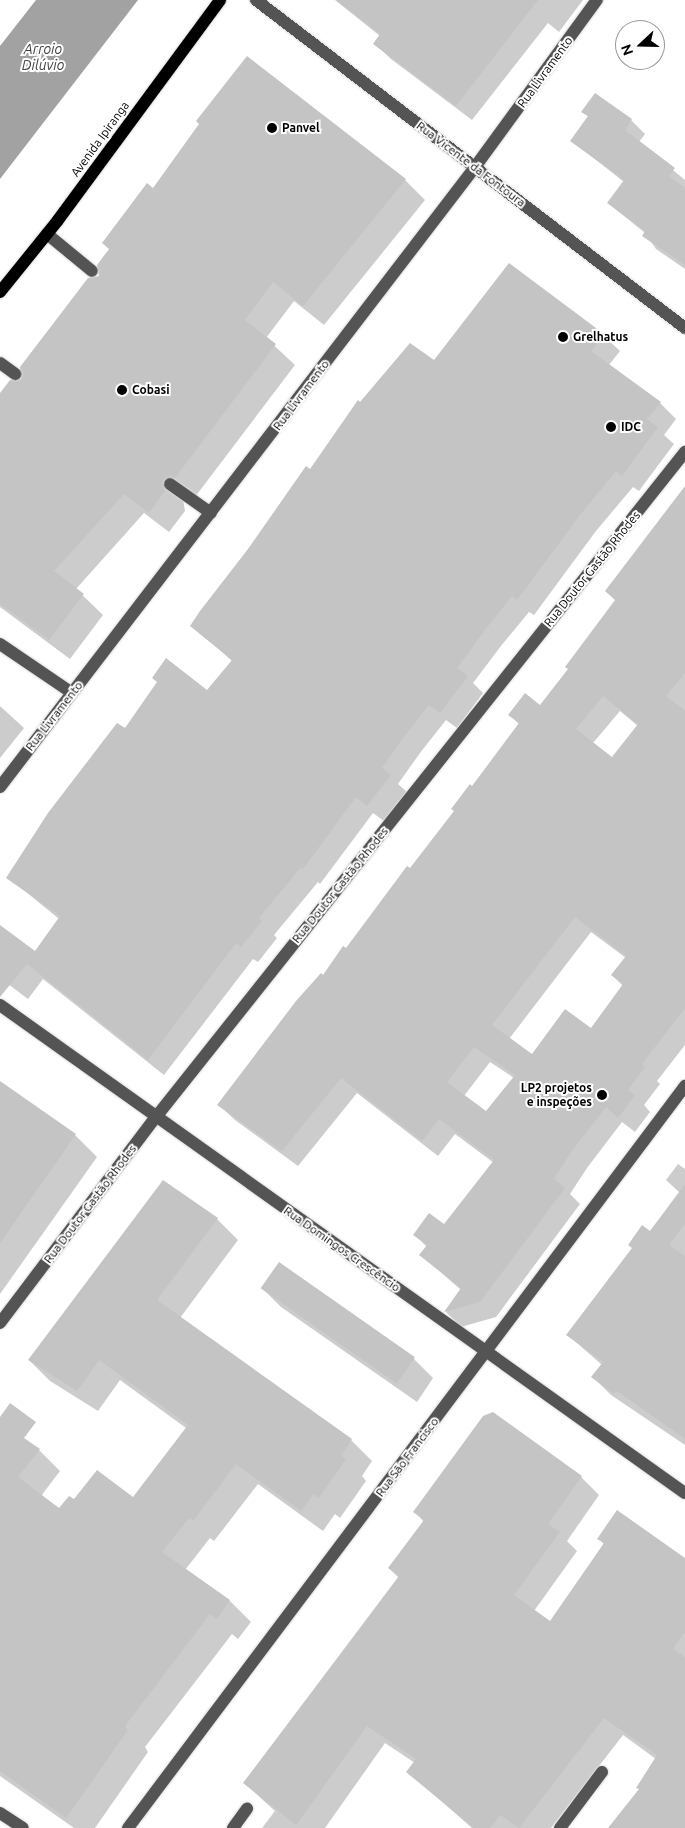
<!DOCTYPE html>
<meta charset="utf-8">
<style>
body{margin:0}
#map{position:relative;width:685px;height:1828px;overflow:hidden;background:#fff;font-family:Ubuntu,sans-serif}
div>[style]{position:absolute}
.water>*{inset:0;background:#a2a2a2}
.shadow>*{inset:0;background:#0003}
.building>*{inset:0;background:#c4c4c4;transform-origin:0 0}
.roads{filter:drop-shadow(0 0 1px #dbdbdb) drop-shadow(0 0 1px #dbdbdb)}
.minor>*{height:12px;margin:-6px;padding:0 6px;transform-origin:6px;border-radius:6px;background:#545454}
.major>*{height:12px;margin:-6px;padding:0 6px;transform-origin:6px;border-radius:6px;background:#000}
.dots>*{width:14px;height:14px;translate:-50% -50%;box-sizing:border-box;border:2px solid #fff;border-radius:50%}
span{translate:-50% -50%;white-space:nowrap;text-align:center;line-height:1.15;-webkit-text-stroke:4px #fff;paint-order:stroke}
.street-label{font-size:12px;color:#000}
.poi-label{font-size:12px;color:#000;font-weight:700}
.left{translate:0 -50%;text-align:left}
.right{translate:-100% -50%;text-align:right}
.water-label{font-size:14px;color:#434343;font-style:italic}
.north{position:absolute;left:615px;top:20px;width:50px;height:50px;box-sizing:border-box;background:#fff;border:1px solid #999;border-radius:50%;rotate:249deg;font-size:14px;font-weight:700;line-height:20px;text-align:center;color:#000}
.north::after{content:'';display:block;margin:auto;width:18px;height:22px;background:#000;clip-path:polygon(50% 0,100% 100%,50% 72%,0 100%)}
</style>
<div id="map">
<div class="water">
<i style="clip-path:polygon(36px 0,138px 0,0 179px,0 46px)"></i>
</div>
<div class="shadow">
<i style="clip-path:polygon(335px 0,583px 0,559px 32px,548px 23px,472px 120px,391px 59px,375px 44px,380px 36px)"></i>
<i style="clip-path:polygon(248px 58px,405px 180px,425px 200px,324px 325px,294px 301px,266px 338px,295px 365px,195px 497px,183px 499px,185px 511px,169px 532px,144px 513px,76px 589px,103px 615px,70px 659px,0 607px,0 395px,23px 380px,100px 277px,153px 190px)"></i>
<i style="clip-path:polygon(595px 94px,631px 120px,645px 134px,639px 142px,685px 180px,685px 269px,656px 249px,645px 233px,608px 203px,624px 182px,572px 141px,589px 117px,583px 112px)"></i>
<i style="clip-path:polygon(603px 335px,620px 351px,609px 365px,660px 403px,676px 419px,664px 435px,674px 444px,639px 491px,633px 487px,596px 531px,534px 615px,529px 612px,501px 646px,473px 683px,483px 693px,457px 728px,446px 720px,420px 753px,398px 784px,407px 792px,384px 821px,373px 813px,320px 884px,318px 882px,274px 935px,277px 938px,258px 962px,253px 959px,164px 1075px,43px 979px,28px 999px,0 978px,0 927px,36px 952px,59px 919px,8px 877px,125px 730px,208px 692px,232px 661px,192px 625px,361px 404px,434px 362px)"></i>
<i style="clip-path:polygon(evenodd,685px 488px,685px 1045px,657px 1081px,660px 1084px,644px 1105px,650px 1112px,635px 1132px,622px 1122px,587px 1168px,570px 1194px,580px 1204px,496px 1317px,461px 1327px,446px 1312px,461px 1290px,421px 1255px,427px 1247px,415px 1235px,444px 1226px,494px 1163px,455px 1134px,438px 1156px,357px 1093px,298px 1166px,235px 1120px,219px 1105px,410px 870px,473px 787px,519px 724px,510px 715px,541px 706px,569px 669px,617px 600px,685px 488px,620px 711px,638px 726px,612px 759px,593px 743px,620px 711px,685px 488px,591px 932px,626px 958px,612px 975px,623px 986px,591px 1030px,532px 1056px,509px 1039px,591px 932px,685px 488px,490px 1062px,514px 1078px,486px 1112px,464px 1096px,490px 1062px)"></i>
<i style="clip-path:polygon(0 706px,24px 728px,0 758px)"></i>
<i style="clip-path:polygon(0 1082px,75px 1135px,97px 1157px,0 1294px)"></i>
<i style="clip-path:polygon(678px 1164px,685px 1169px,685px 1445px,611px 1395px,593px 1377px,602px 1365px,568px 1335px,680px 1193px,666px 1180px)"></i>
<i style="clip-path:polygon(217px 1219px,238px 1240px,180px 1318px,351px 1440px,372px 1461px,362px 1476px,366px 1481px,340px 1518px,335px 1514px,323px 1531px,258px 1484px,214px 1541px,210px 1538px,185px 1570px,230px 1601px,251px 1622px,238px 1639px,232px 1634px,145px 1747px,148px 1752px,95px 1828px,74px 1828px,0 1776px,0 1446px,39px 1450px,60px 1471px,41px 1496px,60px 1510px,74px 1501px,134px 1499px,186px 1428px,120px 1380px,98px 1411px,50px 1381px,29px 1360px)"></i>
<i style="clip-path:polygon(279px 1263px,414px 1359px,433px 1378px,417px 1402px,281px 1307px,262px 1288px)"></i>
<i style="clip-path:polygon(581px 1477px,599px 1495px,567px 1541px,577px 1551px,534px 1611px,550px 1623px,605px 1545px,599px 1539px,685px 1559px,685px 1828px,609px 1828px,640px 1790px,656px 1759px,623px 1735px,551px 1828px,472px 1828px,408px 1772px,415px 1763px,385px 1743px,325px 1828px,262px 1828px,275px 1811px,244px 1783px,399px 1578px,389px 1568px,424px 1522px,414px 1511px)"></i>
</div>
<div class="building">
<i style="clip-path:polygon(336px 0,538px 0,456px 106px,373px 44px,380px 34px)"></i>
<i style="clip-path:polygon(247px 56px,406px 179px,303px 306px,273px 282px,245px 320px,276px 344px,175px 478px,164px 479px,165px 491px,149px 513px,124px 494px,54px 571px,84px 594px,49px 640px,0 604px,0 393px,10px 380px,21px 379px,20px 367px,88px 278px,99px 276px,97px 265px,109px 249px,102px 243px,147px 183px,153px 188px,199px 124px,196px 121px)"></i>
<i style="clip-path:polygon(595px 93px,632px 119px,625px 130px,675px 168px,669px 176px,685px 188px,685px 265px,642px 236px,645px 231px,607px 203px,624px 180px,570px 141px,588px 116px,581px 112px)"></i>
<i style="clip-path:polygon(509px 263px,604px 334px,591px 351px,661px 402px,647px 419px,658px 427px,622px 476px,616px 471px,580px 515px,517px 600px,512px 596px,485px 630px,457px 668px,468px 676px,440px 713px,429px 705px,404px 737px,382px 768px,391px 775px,367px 806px,356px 797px,303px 869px,301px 867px,259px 918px,262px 921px,241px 947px,236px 943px,148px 1060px,27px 964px,0 997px,0 925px,35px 951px,60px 916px,6px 878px,48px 813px,117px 723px,125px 728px,157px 682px,152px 678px,166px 658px,207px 690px,232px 660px,190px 626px,200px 611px,248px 549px,306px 466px,310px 469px,358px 400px,360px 402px,410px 343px,434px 360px)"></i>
<i style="clip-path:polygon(evenodd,685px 486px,685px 673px,666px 696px,685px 711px,685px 1008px,642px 1064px,645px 1067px,628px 1090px,635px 1095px,618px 1118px,606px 1107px,571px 1152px,554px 1179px,565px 1188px,480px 1302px,444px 1312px,461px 1288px,419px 1255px,427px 1245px,413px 1235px,429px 1213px,444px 1224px,494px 1160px,439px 1119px,422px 1141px,341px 1078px,282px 1151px,217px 1105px,296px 1001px,321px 973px,323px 975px,343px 946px,346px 948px,407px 866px,410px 868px,454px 811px,451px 809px,470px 784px,472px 786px,519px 723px,508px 715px,525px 693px,540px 705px,568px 669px,565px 667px,615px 600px,605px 591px,685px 486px,603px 696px,638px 724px,612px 757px,576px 729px,603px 696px,685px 486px,575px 917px,626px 956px,611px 975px,623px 984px,591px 1028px,565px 1009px,532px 1054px,492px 1025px,575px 917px,685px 486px,474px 1047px,515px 1075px,486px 1111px,447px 1082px,474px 1047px)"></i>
<i style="clip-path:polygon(0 1081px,76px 1134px,0 1243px)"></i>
<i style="clip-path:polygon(163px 1180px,218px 1218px,157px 1300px,352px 1439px,341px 1456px,346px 1459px,319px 1498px,313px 1494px,301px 1511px,236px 1464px,193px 1521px,189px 1518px,162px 1552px,230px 1600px,217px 1619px,210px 1614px,125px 1726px,128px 1730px,66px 1818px,0 1771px,0 1417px,10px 1403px,36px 1422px,24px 1438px,40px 1449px,18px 1477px,59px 1508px,69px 1496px,74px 1499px,97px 1470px,133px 1497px,188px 1425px,99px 1360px,77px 1391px,28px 1360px)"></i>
<i style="clip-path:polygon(685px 1184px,685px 1223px,669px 1245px,685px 1256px,685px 1439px,617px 1391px,614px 1394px,591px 1377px,603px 1362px,566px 1335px,632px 1248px,628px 1245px,642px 1225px,650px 1231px)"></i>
<i style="left:279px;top:1262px;width:166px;height:32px;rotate:35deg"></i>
<i style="clip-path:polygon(493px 1412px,582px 1476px,548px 1524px,560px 1532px,514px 1595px,550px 1621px,604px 1543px,597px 1539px,617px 1510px,685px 1558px,685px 1632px,673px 1649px,685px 1657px,685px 1828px,608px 1828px,639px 1789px,636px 1788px,657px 1755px,604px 1718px,519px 1828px,500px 1815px,490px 1828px,474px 1828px,406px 1772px,416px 1759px,367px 1726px,296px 1825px,243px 1783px,399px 1576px,388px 1568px,424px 1520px,413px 1512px,483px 1416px)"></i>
</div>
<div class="roads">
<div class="minor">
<i style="left:256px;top:0;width:540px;rotate:37.4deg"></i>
<i style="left:47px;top:234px;width:58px;rotate:39.4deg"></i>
<i style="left:0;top:363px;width:19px;rotate:36deg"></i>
<i style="left:170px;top:484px;width:50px;rotate:35.3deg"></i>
<i style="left:0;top:644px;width:87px;rotate:34.2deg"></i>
<i style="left:0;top:787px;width:781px;rotate:-52.54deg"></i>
<i style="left:475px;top:167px;width:207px;rotate:-53.9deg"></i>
<i style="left:0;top:1005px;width:841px;rotate:35.47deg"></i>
<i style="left:0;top:1323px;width:258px;rotate:-52.9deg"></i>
<i style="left:156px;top:1117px;width:850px;rotate:-51.5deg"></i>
<i style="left:0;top:1813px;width:27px;rotate:33deg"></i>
<i style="left:128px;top:1828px;width:928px;rotate:-53.11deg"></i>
<i style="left:233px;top:1828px;width:24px;rotate:-54deg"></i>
<i style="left:560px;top:1828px;width:70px;rotate:-53.1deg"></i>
</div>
<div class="major">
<i style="left:0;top:292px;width:92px;rotate:-51.1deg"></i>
<i style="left:58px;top:220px;width:273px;rotate:-53.6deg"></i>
</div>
</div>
<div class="dots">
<i style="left:272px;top:128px;background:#000"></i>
<i style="left:563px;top:337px;background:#000"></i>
<i style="left:122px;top:390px;background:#000"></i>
<i style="left:611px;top:427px;background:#000"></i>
<i style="left:602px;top:1095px;background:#000"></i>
</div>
<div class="street-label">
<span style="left:545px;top:72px;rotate:-54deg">Rua Livramento</span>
<span style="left:100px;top:139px;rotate:-54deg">Avenida Ipiranga</span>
<span style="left:471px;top:164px;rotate:37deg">Rua Vicente da Fontoura</span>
<span style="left:301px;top:395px;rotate:-53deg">Rua Livramento</span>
<span style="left:592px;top:569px;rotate:-51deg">Rua Doutor Gastão Rhodes</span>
<span style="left:54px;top:716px;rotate:-52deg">Rua Livramento</span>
<span style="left:340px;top:885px;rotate:-51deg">Rua Doutor Gastão Rhodes</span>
<span style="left:90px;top:1204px;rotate:-53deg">Rua Doutor Gastão Rhodes</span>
<span style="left:342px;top:1249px;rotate:35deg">Rua Domingos Crescêncio</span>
<span style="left:407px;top:1457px;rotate:-53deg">Rua São Francisco</span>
</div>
<div class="poi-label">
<span class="left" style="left:282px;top:128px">Panvel</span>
<span class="left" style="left:573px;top:337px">Grelhatus</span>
<span class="left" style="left:132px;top:390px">Cobasi</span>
<span class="left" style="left:621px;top:427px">IDC</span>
<span class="right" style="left:592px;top:1095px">LP2 projetos<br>e inspeções</span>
</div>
<div class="water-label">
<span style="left:43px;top:57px">Arroio<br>Dilúvio</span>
</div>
<div class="north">N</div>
</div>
